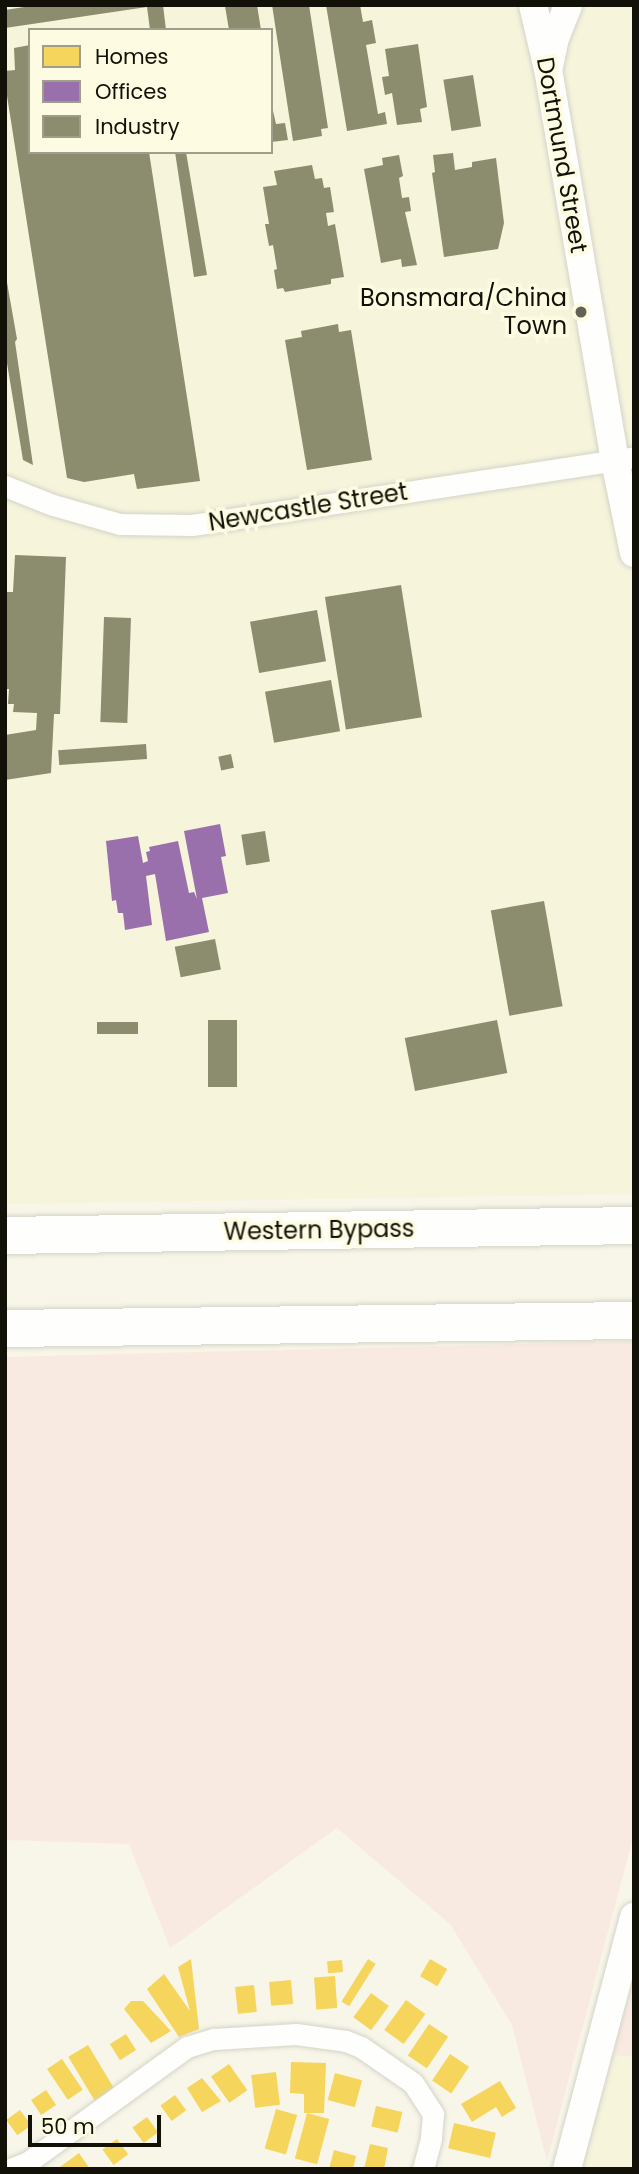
<!DOCTYPE html>
<style>
body{margin:0}
#map{position:relative;width:639px;height:2174px;overflow:hidden;background:#f7f6e8;font-family:Poppins,sans-serif}
div>[style]{position:absolute}
.built>*{inset:0;background:#f6f4db}
.green>*{inset:0;background:#f9eae1}
.homes>*{inset:0;background:#f6d55c;transform-origin:0 0}
.offices>*{inset:0;background:#9970ab}
.industry>*{inset:0;background:#8c8c6e;transform-origin:0 0}
.roads{filter:drop-shadow(0 0 2px #d4d3c8) drop-shadow(0 0 2px #d4d3c8)}
.street>*{height:21px;margin:-10.5px;padding:0 10.5px;transform-origin:10.5px;border-radius:10.5px;background:#fefefc}
.secondary>*{height:28px;margin:-14px;padding:0 14px;transform-origin:14px;border-radius:14px;background:#fefefc}
.highway>*{height:37px;margin:-18.5px;padding:0 18.5px;transform-origin:18.5px;border-radius:18.5px;background:#fefefc}
.dots>*{width:19px;height:19px;translate:-50% -50%;box-sizing:border-box;border:4px solid #fdfce2;border-radius:50%}
span{translate:-50% -50%;white-space:nowrap;text-align:center;line-height:1.15;-webkit-text-stroke:7px #fdfce2;paint-order:stroke}
.street-label{font-size:24px;color:#121108}
.poi-label{font-size:24px;color:#121108}
.right{translate:-100% -50%;text-align:right}
.frame{position:absolute;inset:0;border:7px solid #121108;pointer-events:none}
.legend{position:absolute;left:28px;top:28px;width:245px;height:126px;box-sizing:border-box;background:#fdfce2;border:2px solid #9f9e8b;margin:0;padding:9px 12px;list-style:none;font-size:21px;color:#121108}
.legend li{display:flex;align-items:center;gap:14px;height:35px}
.legend b{width:35px;border:2px solid #9f9e8b}
.scale{position:absolute;left:28px;top:2115px;width:133px;height:32px;box-sizing:border-box;border:4px solid #121108;border-top:0;padding-left:9px;font-size:21px;line-height:24px;white-space:nowrap;color:#121108;-webkit-text-stroke:5px #fdfce2;paint-order:stroke}
</style>
<div id="map">
<div class="built">
<i style="clip-path:polygon(evenodd,5px 5px,634px 5px,634px 1194px,5px 1204px,5px 5px,30px 30px,271px 30px,271px 152px,30px 152px,30px 30px)"></i>
<i style="clip-path:polygon(613px 2055px,634px 2057px,634px 2169px,583px 2169px)"></i>
</div>
<div class="green">
<i style="clip-path:polygon(634px 1341px,634px 1834px,547px 2161px,512px 2025px,450px 1924px,337px 1828px,170px 1948px,129px 1844px,5px 1840px,5px 1357px)"></i>
<i style="clip-path:polygon(634px 1977px,634px 2057px,613px 2055px)"></i>
</div>
<div class="homes">
<i style="clip-path:polygon(191px 1959px,199px 2029px,179px 2037px,147px 1989px,164px 1974px,190px 2011px,178px 1967px)"></i>
<i style="left:368px;top:1959px;width:9px;height:50px;rotate:32deg"></i>
<i style="left:430px;top:1959px;width:20px;height:20px;rotate:30deg"></i>
<i style="left:342px;top:1960px;width:12px;height:15px;rotate:85deg"></i>
<i style="left:335px;top:1976px;width:32px;height:21px;rotate:86deg"></i>
<i style="left:291px;top:1980px;width:24px;height:22px;rotate:85deg"></i>
<i style="left:254px;top:1985px;width:27px;height:19px;rotate:84deg"></i>
<i style="left:371px;top:1993px;width:22px;height:30px;rotate:36deg"></i>
<i style="left:406px;top:2000px;width:24px;height:37px;rotate:36deg"></i>
<i style="clip-path:polygon(131px 2001px,143px 2001px,171px 2031px,151px 2043px,124px 2009px)"></i>
<i style="left:429px;top:2024px;width:23px;height:38px;rotate:34deg"></i>
<i style="left:126px;top:2034px;width:19px;height:19px;rotate:58deg"></i>
<i style="left:88px;top:2045px;width:51px;height:23px;rotate:59deg"></i>
<i style="left:450px;top:2054px;width:23px;height:32px;rotate:34deg"></i>
<i style="left:62px;top:2059px;width:37px;height:18px;rotate:56deg"></i>
<i style="clip-path:polygon(291px 2062px,326px 2063px,324px 2113px,304px 2113px,304px 2094px,290px 2093px)"></i>
<i style="left:229px;top:2064px;width:32px;height:22px;rotate:55deg"></i>
<i style="left:276px;top:2072px;width:33px;height:25px;rotate:83deg"></i>
<i style="left:335px;top:2073px;width:28px;height:28px;rotate:15deg"></i>
<i style="clip-path:polygon(202px 2078px,221px 2101px,202px 2112px,187px 2088px)"></i>
<i style="clip-path:polygon(500px 2081px,516px 2108px,502px 2117px,496px 2107px,472px 2122px,461px 2104px)"></i>
<i style="left:46px;top:2090px;width:18px;height:18px;rotate:56deg"></i>
<i style="left:175px;top:2095px;width:19px;height:18px;rotate:54deg"></i>
<i style="left:376px;top:2106px;width:27px;height:21px;rotate:13deg"></i>
<i style="left:276px;top:2109px;width:22px;height:41px;rotate:16deg"></i>
<i style="left:20px;top:2110px;width:19px;height:17px;rotate:54deg"></i>
<i style="left:307px;top:2113px;width:23px;height:47px;rotate:15deg"></i>
<i style="left:147px;top:2117px;width:19px;height:18px;rotate:54deg"></i>
<i style="left:454px;top:2123px;width:43px;height:26px;rotate:13deg"></i>
<i style="left:117px;top:2139px;width:19px;height:18px;rotate:54deg"></i>
<i style="clip-path:polygon(370px 2144px,388px 2148px,384px 2169px,364px 2169px)"></i>
<i style="clip-path:polygon(334px 2150px,356px 2156px,353px 2169px,329px 2169px)"></i>
<i style="clip-path:polygon(79px 2153px,90px 2169px,61px 2169px,60px 2167px)"></i>
</div>
<div class="offices">
<i style="clip-path:polygon(220px 824px,226px 856px,221px 857px,228px 893px,202px 898px,209px 932px,166px 941px,155px 874px,146px 876px,152px 925px,125px 930px,123px 913px,118px 913px,116px 900px,112px 901px,106px 841px,138px 836px,143px 863px,148px 861px,146px 852px,150px 851px,149px 847px,178px 841px,189px 893px,194px 892px,197px 899px,184px 831px)"></i>
</div>
<div class="industry">
<i style="clip-path:polygon(37px 5px,163px 5px,166px 30px,150px 30px,147px 7px,5px 28px,5px 10px)"></i>
<i style="clip-path:polygon(257px 5px,261px 30px,229px 30px,225px 6px)"></i>
<i style="clip-path:polygon(272px 5px,309px 5px,328px 128px,321px 129px,322px 136px,293px 141px)"></i>
<i style="clip-path:polygon(326px 5px,360px 5px,363px 22px,372px 20px,376px 43px,366px 45px,378px 114px,385px 112px,387px 124px,347px 131px)"></i>
<i style="clip-path:polygon(418px 44px,427px 107px,420px 109px,422px 122px,397px 125px,392px 93px,385px 95px,382px 77px,389px 76px,385px 49px)"></i>
<i style="clip-path:polygon(30px 45px,30px 152px,149px 152px,200px 481px,137px 489px,134px 474px,84px 482px,67px 478px,5px 83px,5px 71px,15px 70px,14px 48px)"></i>
<i style="left:473px;top:75px;width:52px;height:30px;rotate:81deg"></i>
<i style="clip-path:polygon(271px 102px,276px 124px,285px 123px,288px 140px,271px 142px)"></i>
<i style="clip-path:polygon(175px 152px,186px 152px,207px 275px,194px 277px)"></i>
<i style="clip-path:polygon(453px 153px,455px 170px,472px 167px,472px 162px,496px 158px,504px 223px,498px 249px,444px 257px,432px 173px,435px 172px,433px 155px)"></i>
<i style="clip-path:polygon(399px 155px,403px 176px,399px 178px,402px 198px,409px 197px,411px 211px,405px 212px,417px 265px,402px 267px,401px 259px,381px 263px,364px 169px,383px 165px,382px 158px)"></i>
<i style="clip-path:polygon(312px 165px,315px 179px,322px 178px,324px 188px,330px 187px,334px 212px,326px 213px,328px 226px,335px 224px,344px 277px,331px 279px,331px 284px,285px 292px,283px 288px,277px 289px,274px 270px,277px 269px,273px 245px,269px 246px,265px 224px,269px 224px,263px 187px,277px 185px,274px 171px)"></i>
<i style="clip-path:polygon(5px 271px,17px 339px,15px 342px,33px 465px,23px 460px,5px 351px)"></i>
<i style="clip-path:polygon(338px 324px,339px 332px,351px 330px,372px 460px,307px 470px,285px 340px,302px 337px,301px 331px)"></i>
<i style="clip-path:polygon(15px 555px,66px 557px,60px 714px,54px 714px,51px 773px,5px 780px,5px 735px,36px 730px,37px 713px,13px 712px,14px 704px,8px 704px,9px 689px,5px 689px,5px 592px,13px 592px)"></i>
<i style="left:401px;top:585px;width:134px;height:77px;rotate:81deg"></i>
<i style="left:317px;top:610px;width:52px;height:68px;rotate:80deg"></i>
<i style="left:104px;top:617px;width:27px;height:105px;rotate:2deg"></i>
<i style="left:331px;top:680px;width:52px;height:67px;rotate:80deg"></i>
<i style="left:146px;top:744px;width:15px;height:88px;rotate:86deg"></i>
<i style="left:231px;top:754px;width:14px;height:13px;rotate:78deg"></i>
<i style="left:265px;top:831px;width:31px;height:24px;rotate:81deg"></i>
<i style="left:544px;top:901px;width:107px;height:54px;rotate:80deg"></i>
<i style="left:215px;top:939px;width:31px;height:41px;rotate:79deg"></i>
<i style="left:208px;top:1020px;width:29px;height:67px"></i>
<i style="left:497px;top:1020px;width:54px;height:94px;rotate:79deg"></i>
<i style="left:138px;top:1022px;width:12px;height:41px;rotate:90deg"></i>
</div>
<div class="roads">
<div class="street">
<i style="left:5px;top:486px;width:52px;rotate:21.6deg"></i>
<i style="left:53px;top:505px;width:70px;rotate:15.8deg"></i>
<i style="left:120px;top:524px;width:72px;rotate:0.8deg"></i>
<i style="left:192px;top:525px;width:447px;rotate:-8.7deg"></i>
<i style="left:10px;top:2169px;width:19px;rotate:-21deg"></i>
<i style="left:28px;top:2162px;width:196px;rotate:-35.9deg"></i>
<i style="left:187px;top:2047px;width:28px;rotate:-17deg"></i>
<i style="left:214px;top:2039px;width:82px;rotate:-3.5deg"></i>
<i style="left:296px;top:2034px;width:50px;rotate:8deg"></i>
<i style="left:346px;top:2041px;width:16px;rotate:22deg"></i>
<i style="left:361px;top:2047px;width:63px;rotate:34.7deg"></i>
<i style="left:413px;top:2083px;width:37px;rotate:57deg"></i>
<i style="left:433px;top:2114px;width:25px;rotate:95deg"></i>
<i style="left:431px;top:2139px;width:31px;rotate:105deg"></i>
</div>
<div class="secondary">
<i style="left:533px;top:5px;width:66px;rotate:76.8deg"></i>
<i style="left:548px;top:69px;width:398px;rotate:80.3deg"></i>
<i style="left:615px;top:461px;width:94px;rotate:78.3deg"></i>
<i style="left:549px;top:66px;width:29px;rotate:-78deg"></i>
<i style="left:555px;top:38px;width:35px;rotate:-68deg"></i>
<i style="left:567px;top:2169px;width:261px;rotate:-75.1deg"></i>
</div>
<div class="highway">
<i style="left:5px;top:1235px;width:629px;rotate:-0.91deg"></i>
<i style="left:5px;top:1328px;width:629px;rotate:-0.73deg"></i>
</div>
</div>
<div class="dots">
<i style="left:581px;top:312px;background:#626156"></i>
</div>
<div class="street-label">
<span style="left:562px;top:155px;rotate:80deg">Dortmund Street</span>
<span style="left:308px;top:507px;rotate:-9deg">Newcastle Street</span>
<span style="left:319px;top:1230px;rotate:-1deg">Western Bypass</span>
</div>
<div class="poi-label">
<span class="right" style="left:567px;top:312px">Bonsmara/China<br>Town</span>
</div>
<div class="frame"></div>
<ul class="legend">
<li><b style="height:19px;background:#f6d55c"></b>Homes</li>
<li><b style="height:19px;background:#9970ab"></b>Offices</li>
<li><b style="height:19px;background:#8c8c6e"></b>Industry</li>
</ul>
<div class="scale">50 m</div>
</div>
